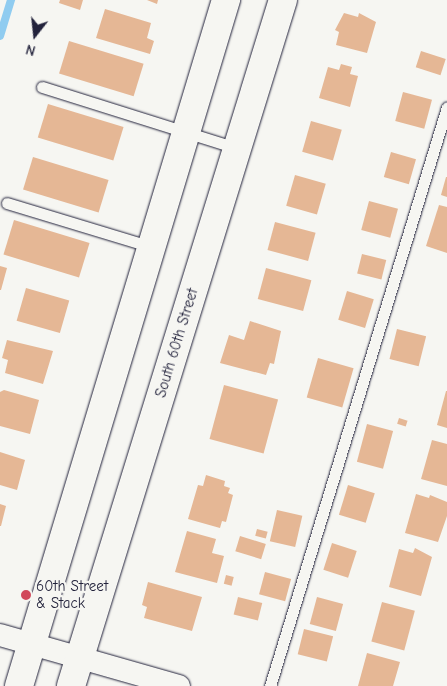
<!DOCTYPE html>
<style>
body{margin:0}
#map{position:relative;width:447px;height:686px;overflow:hidden;background:#f6f6f2;font-family:"Comic Neue",sans-serif}
div>[style]{position:absolute}
.stream>*{height:8px;margin:-4px;padding:0 4px;transform-origin:4px;border-radius:4px;background:#90ccf0}
.building>*{inset:0;background:#e5b795;transform-origin:0 0}
.roads{filter:drop-shadow(0 0 1px #22223b) drop-shadow(0 0 1px #22223b)}
.lane>*{height:11px;margin:-5.5px;padding:0 5.5px;transform-origin:5.5px;border-radius:5.5px;background:#f6f6f2}
.street>*{height:22px;margin:-11px;padding:0 11px;transform-origin:11px;border-radius:11px;background:#f6f6f2}
.secondary>*{height:28px;margin:-14px;padding:0 14px;transform-origin:14px;border-radius:14px;background:#f6f6f2}
.dots>*{width:14px;height:14px;translate:-50% -50%;box-sizing:border-box;border:2px solid #f6f6f2;border-radius:50%}
span{translate:-50% -50%;white-space:nowrap;text-align:center;line-height:1.15;-webkit-text-stroke:4.5px #f6f6f2;paint-order:stroke}
.street-label{font-size:15px;color:#22223b}
.poi-label{font-size:15px;color:#22223b}
.left{translate:0 -50%;text-align:left}
.north{position:absolute;left:10px;top:10px;width:50px;height:50px;-webkit-text-stroke:4px #f6f6f2;paint-order:stroke;rotate:196deg;font-size:14px;font-weight:700;line-height:20px;text-align:center;color:#22223b}
.north::after{content:'';display:block;margin:auto;width:18px;height:22px;background:#22223b;clip-path:polygon(50% 0,100% 100%,50% 72%,0 100%)}
</style>
<div id="map">
<div class="stream">
<i style="left:0;top:36px;width:38px;rotate:-73deg"></i>
</div>
<div class="building">
<i style="clip-path:polygon(60px 0,83px 0,80px 10px,59px 3px)"></i>
<i style="clip-path:polygon(147px 0,158px 0,157px 4px)"></i>
<i style="clip-path:polygon(105px 9px,151px 23px,147px 38px,154px 41px,150px 54px,96px 38px)"></i>
<i style="clip-path:polygon(344px 13px,358px 17px,359px 13px,376px 22px,367px 53px,336px 45px,339px 32px,335px 30px)"></i>
<i style="left:69px;top:41px;width:78px;height:34px;rotate:17deg"></i>
<i style="left:421px;top:51px;width:26px;height:17px;rotate:18deg"></i>
<i style="clip-path:polygon(341px 64px,352px 67px,350px 74px,358px 76px,350px 107px,319px 98px,328px 67px,339px 70px)"></i>
<i style="left:403px;top:92px;width:30px;height:30px;rotate:15deg"></i>
<i style="left:48px;top:104px;width:79px;height:35px;rotate:17deg"></i>
<i style="left:311px;top:121px;width:32px;height:32px;rotate:16deg"></i>
<i style="left:391px;top:152px;width:26px;height:26px;rotate:16deg"></i>
<i style="left:33px;top:157px;width:79px;height:34px;rotate:17deg"></i>
<i style="left:295px;top:175px;width:32px;height:32px;rotate:16deg"></i>
<i style="clip-path:polygon(446px 177px,447px 177px,447px 197px,441px 195px)"></i>
<i style="left:369px;top:201px;width:30px;height:30px;rotate:15deg"></i>
<i style="clip-path:polygon(439px 205px,447px 207px,447px 253px,426px 246px)"></i>
<i style="left:14px;top:220px;width:79px;height:36px;rotate:17deg"></i>
<i style="left:275px;top:222px;width:42px;height:29px;rotate:15deg"></i>
<i style="left:362px;top:254px;width:25px;height:20px;rotate:14deg"></i>
<i style="clip-path:polygon(0 266px,7px 268px,1px 290px,0 290px)"></i>
<i style="left:266px;top:268px;width:47px;height:32px;rotate:15deg"></i>
<i style="left:26px;top:288px;width:45px;height:34px;rotate:16deg"></i>
<i style="left:347px;top:291px;width:28px;height:30px;rotate:17deg"></i>
<i style="clip-path:polygon(250px 321px,281px 331px,274px 364px,270px 363px,266px 375px,220px 363px,229px 335px,244px 340px)"></i>
<i style="left:397px;top:329px;width:30px;height:31px;rotate:14deg"></i>
<i style="clip-path:polygon(7px 340px,53px 351px,43px 384px,5px 373px,8px 360px,2px 358px)"></i>
<i style="left:318px;top:358px;width:37px;height:41px;rotate:16deg"></i>
<i style="left:224px;top:385px;width:56px;height:56px;rotate:15deg"></i>
<i style="clip-path:polygon(4px 390px,39px 400px,30px 434px,0 426px,0 392px)"></i>
<i style="clip-path:polygon(446px 391px,447px 391px,447px 428px,437px 425px)"></i>
<i style="left:399px;top:418px;width:9px;height:6px;rotate:18deg"></i>
<i style="left:367px;top:424px;width:27px;height:39px;rotate:15deg"></i>
<i style="clip-path:polygon(432px 440px,447px 444px,447px 486px,421px 479px)"></i>
<i style="clip-path:polygon(0 452px,25px 460px,17px 490px,0 485px)"></i>
<i style="clip-path:polygon(206px 475px,225px 481px,224px 486px,230px 488px,228px 493px,233px 495px,226px 522px,222px 521px,220px 528px,188px 519px,198px 485px,203px 486px)"></i>
<i style="left:348px;top:485px;width:28px;height:31px;rotate:17deg"></i>
<i style="clip-path:polygon(416px 494px,429px 498px,430px 495px,447px 502px,447px 516px,438px 542px,405px 533px)"></i>
<i style="clip-path:polygon(0 504px,6px 506px,1px 526px,0 526px)"></i>
<i style="left:277px;top:510px;width:26px;height:32px;rotate:13deg"></i>
<i style="left:257px;top:529px;width:11px;height:7px;rotate:15deg"></i>
<i style="clip-path:polygon(187px 531px,216px 539px,212px 553px,224px 556px,217px 583px,175px 572px)"></i>
<i style="left:240px;top:536px;width:27px;height:16px;rotate:17deg"></i>
<i style="left:332px;top:543px;width:26px;height:28px;rotate:18deg"></i>
<i style="clip-path:polygon(415px 548px,432px 557px,421px 596px,389px 587px,399px 549px,413px 553px)"></i>
<i style="left:265px;top:572px;width:27px;height:23px;rotate:15deg"></i>
<i style="left:226px;top:575px;width:8px;height:9px;rotate:14deg"></i>
<i style="clip-path:polygon(148px 582px,202px 597px,192px 631px,144px 618px,147px 607px,142px 605px)"></i>
<i style="left:238px;top:597px;width:25px;height:18px;rotate:14deg"></i>
<i style="left:317px;top:597px;width:27px;height:28px;rotate:15deg"></i>
<i style="left:382px;top:602px;width:34px;height:41px;rotate:15deg"></i>
<i style="left:304px;top:629px;width:30px;height:26px;rotate:14deg"></i>
<i style="clip-path:polygon(367px 653px,400px 662px,393px 686px,358px 686px)"></i>
</div>
<div class="roads">
<div class="lane">
<i style="left:42px;top:87px;width:204px;rotate:17.4deg"></i>
<i style="left:7px;top:203px;width:152px;rotate:16.9deg"></i>
<i style="left:270px;top:686px;width:605px;rotate:-73deg"></i>
</div>
<div class="street">
<i style="left:0;top:635px;width:186px;rotate:15.9deg"></i>
</div>
<div class="secondary">
<i style="left:19px;top:686px;width:717px;rotate:-73.21deg"></i>
<i style="left:71px;top:686px;width:718px;rotate:-72.83deg"></i>
</div>
</div>
<div class="dots">
<i style="left:26px;top:595px;background:#d1495b"></i>
</div>
<div class="street-label">
<span style="left:177px;top:343px;rotate:-73deg">South 60th Street</span>
</div>
<div class="poi-label">
<span class="left" style="left:36px;top:595px">60th Street<br>&amp; Stack</span>
</div>
<div class="north">N</div>
</div>
